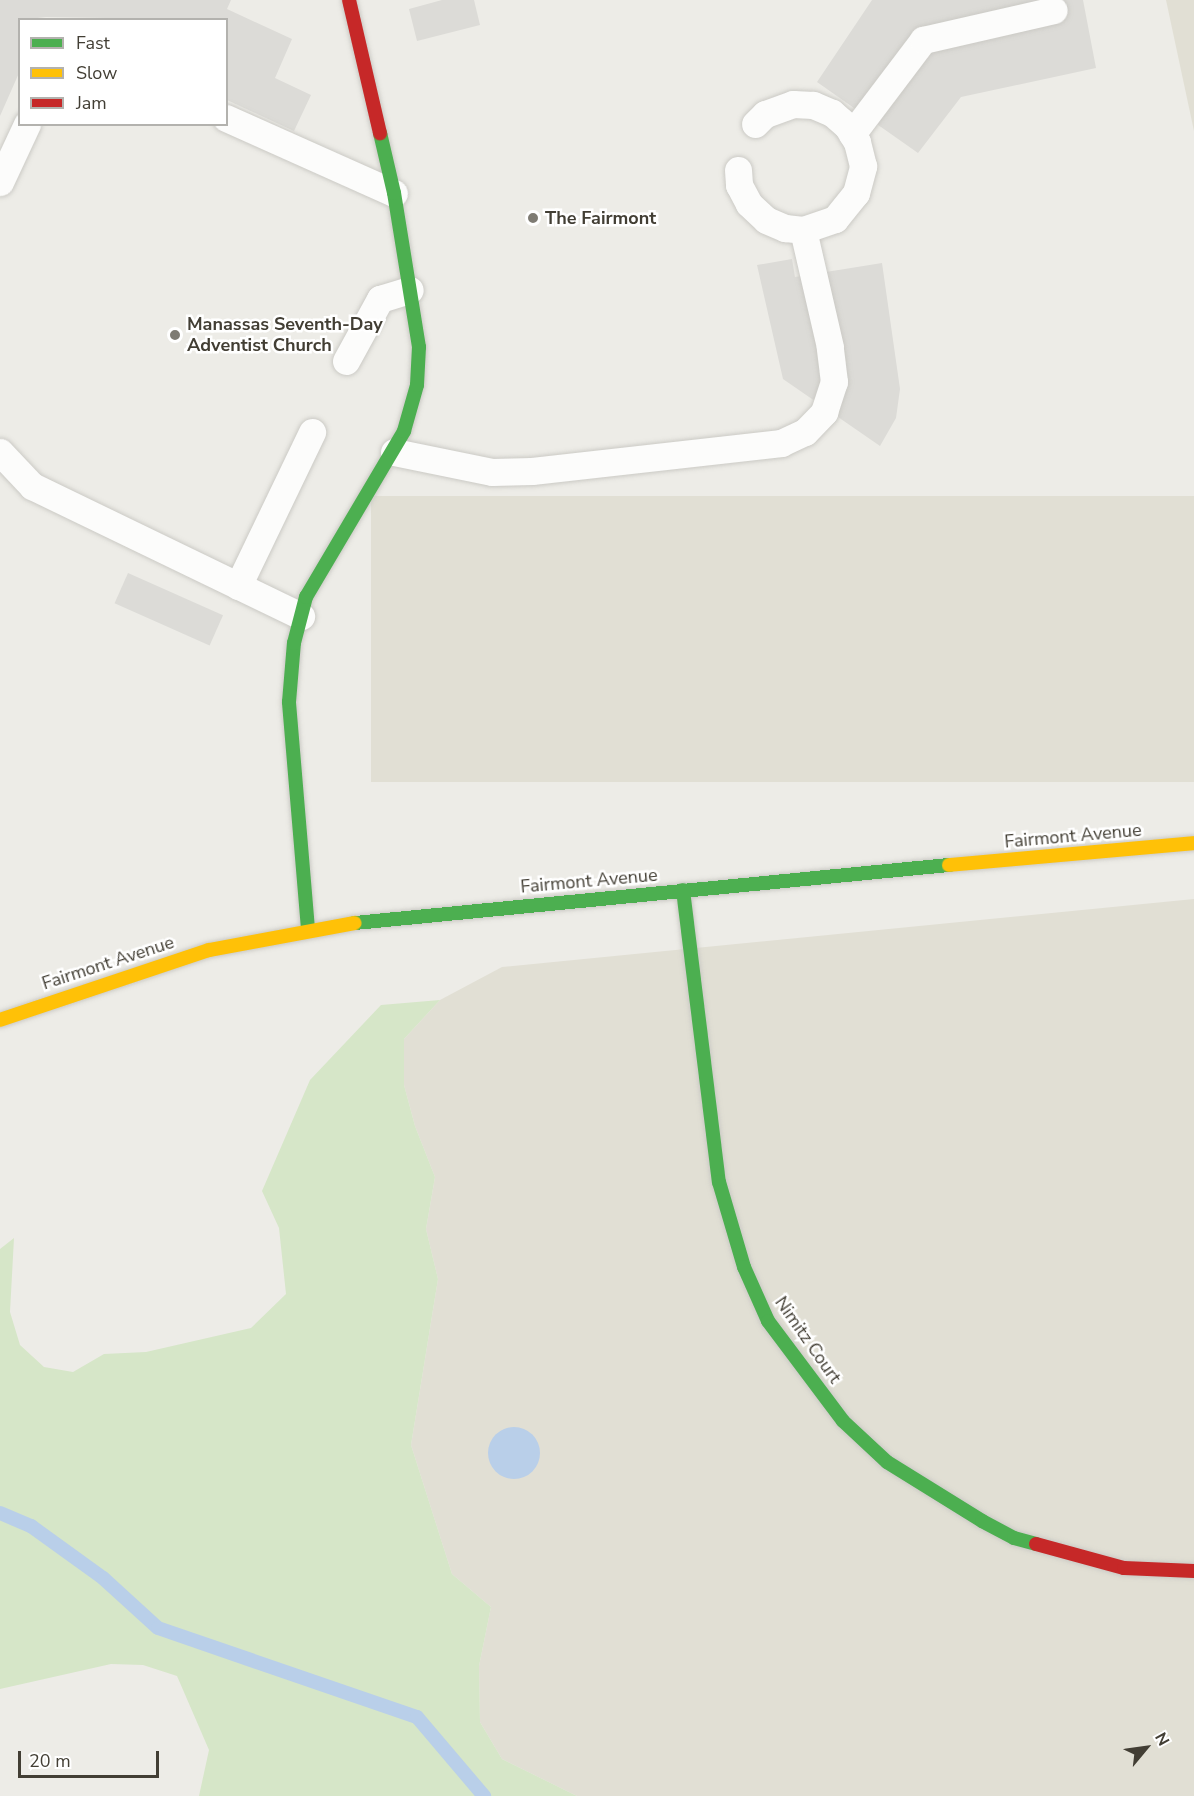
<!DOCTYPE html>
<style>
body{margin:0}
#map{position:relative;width:1194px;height:1796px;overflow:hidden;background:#edece7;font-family:"Nunito Sans",sans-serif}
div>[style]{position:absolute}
.residential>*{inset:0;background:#e1dfd4;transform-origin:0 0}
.green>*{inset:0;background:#d6e6c8}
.parking>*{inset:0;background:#dcdbd7;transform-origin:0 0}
.water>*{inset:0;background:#b9cfe9}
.round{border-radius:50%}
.stream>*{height:14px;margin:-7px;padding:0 7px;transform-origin:7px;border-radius:7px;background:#b9cfe9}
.roads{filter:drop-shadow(0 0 2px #cbcac5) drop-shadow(0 0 2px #cbcac5)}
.lane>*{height:27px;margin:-13.5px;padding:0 13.5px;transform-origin:13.5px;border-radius:13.5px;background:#fcfcfb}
.fast>*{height:14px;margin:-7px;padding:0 7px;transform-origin:7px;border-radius:7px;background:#4caf50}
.slow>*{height:14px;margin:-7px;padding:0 7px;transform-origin:7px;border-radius:7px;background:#ffc107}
.jam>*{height:14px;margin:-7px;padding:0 7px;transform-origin:7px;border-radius:7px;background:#c62828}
.dots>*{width:16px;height:16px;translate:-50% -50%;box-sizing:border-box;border:3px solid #fff;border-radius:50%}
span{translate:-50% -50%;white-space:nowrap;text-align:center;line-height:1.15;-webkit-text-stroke:5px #fff;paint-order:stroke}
.poi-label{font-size:18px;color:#423e34;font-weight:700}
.left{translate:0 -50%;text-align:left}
.street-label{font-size:18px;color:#423e34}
.legend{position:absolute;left:18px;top:18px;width:210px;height:108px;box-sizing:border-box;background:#fff;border:2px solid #b3b2ae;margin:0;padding:8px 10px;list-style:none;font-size:18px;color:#423e34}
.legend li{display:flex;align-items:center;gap:12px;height:30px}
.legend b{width:30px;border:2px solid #b3b2ae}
.north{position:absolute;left:1116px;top:1718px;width:60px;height:60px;-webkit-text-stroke:4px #fff;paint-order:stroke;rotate:61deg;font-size:16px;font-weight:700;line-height:24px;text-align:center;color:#423e34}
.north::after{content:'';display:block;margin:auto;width:21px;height:27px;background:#423e34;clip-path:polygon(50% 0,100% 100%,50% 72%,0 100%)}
.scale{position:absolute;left:18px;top:1751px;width:141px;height:27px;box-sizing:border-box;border:3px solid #423e34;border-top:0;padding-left:8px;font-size:18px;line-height:21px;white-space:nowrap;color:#423e34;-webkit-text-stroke:4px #fff;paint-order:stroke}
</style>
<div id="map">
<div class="residential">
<i style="clip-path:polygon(1166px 0,1194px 0,1194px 131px)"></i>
<i style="left:1194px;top:496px;width:286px;height:823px;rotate:90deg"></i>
<i style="clip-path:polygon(1194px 899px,1194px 1796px,577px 1796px,502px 1759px,480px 1722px,479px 1666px,491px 1607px,452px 1574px,411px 1445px,438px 1279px,426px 1229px,435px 1177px,415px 1126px,404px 1085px,404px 1039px,440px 1000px,502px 967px)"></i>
</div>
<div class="green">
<i style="clip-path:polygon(440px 1000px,404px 1039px,404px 1085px,415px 1126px,435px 1177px,426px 1229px,438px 1279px,411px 1445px,452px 1574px,491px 1607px,479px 1666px,480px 1722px,502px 1759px,577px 1796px,199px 1796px,209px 1750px,177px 1676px,143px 1665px,111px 1664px,0 1689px,0 1249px,14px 1238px,10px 1312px,20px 1345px,44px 1367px,73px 1372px,104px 1354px,146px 1352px,251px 1328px,286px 1294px,279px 1228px,262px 1191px,310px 1080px,381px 1005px)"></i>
</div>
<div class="parking">
<i style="clip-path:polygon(0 0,231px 0,227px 9px,292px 39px,275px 78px,311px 95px,294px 131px,227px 100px,226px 20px,46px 17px,20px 20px,19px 73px,0 116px)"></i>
<i style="clip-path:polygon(442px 0,474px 0,480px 25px,417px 41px,409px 9px)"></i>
<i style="clip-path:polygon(872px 0,1083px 0,1096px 68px,961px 97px,918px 153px,817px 82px)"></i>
<i style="clip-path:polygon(792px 259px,795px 277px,882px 263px,900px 389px,896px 418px,880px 446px,783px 379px,757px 265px)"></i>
<i style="left:128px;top:573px;width:104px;height:33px;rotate:24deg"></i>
</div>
<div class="water">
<i class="round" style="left:488px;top:1427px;width:52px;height:52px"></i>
</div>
<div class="stream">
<i style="left:0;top:1513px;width:34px;rotate:23deg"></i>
<i style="left:31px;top:1526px;width:89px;rotate:35.8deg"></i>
<i style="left:103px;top:1578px;width:74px;rotate:42.3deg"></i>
<i style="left:158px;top:1628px;width:274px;rotate:19deg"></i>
<i style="left:417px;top:1717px;width:104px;rotate:49.7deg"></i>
</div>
<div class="roads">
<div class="lane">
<i style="left:226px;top:118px;width:184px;rotate:24.1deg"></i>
<i style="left:852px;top:134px;width:118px;rotate:-52.9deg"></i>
<i style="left:923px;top:40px;width:134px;rotate:-12.9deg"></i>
<i style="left:738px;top:170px;width:15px;rotate:86deg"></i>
<i style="left:739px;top:185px;width:21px;rotate:62deg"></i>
<i style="left:749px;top:204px;width:23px;rotate:43deg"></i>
<i style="left:766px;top:220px;width:21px;rotate:23deg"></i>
<i style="left:785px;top:228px;width:18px;rotate:6deg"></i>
<i style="left:803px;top:230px;width:34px;rotate:-19deg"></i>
<i style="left:835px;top:219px;width:33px;rotate:-51deg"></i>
<i style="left:856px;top:193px;width:28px;rotate:-75deg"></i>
<i style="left:863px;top:166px;width:25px;rotate:-104deg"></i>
<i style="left:857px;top:142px;width:19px;rotate:-122deg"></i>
<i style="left:847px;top:126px;width:20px;rotate:-139deg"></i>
<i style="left:832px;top:113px;width:21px;rotate:-157deg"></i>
<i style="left:813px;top:105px;width:20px;rotate:-177deg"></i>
<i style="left:793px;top:104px;width:30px;rotate:160deg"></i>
<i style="left:765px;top:114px;width:14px;rotate:135deg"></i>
<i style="left:0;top:182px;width:64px;rotate:-65deg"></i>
<i style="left:346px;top:361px;width:71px;rotate:-61.3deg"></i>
<i style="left:380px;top:299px;width:31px;rotate:-17deg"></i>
<i style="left:0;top:452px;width:47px;rotate:46.7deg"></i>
<i style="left:32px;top:486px;width:299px;rotate:25.8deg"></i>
<i style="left:394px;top:452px;width:100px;rotate:11.5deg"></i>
<i style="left:492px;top:472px;width:40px;rotate:-1.4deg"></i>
<i style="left:532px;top:471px;width:251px;rotate:-6.4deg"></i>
<i style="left:781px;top:443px;width:26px;rotate:-25deg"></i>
<i style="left:805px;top:432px;width:28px;rotate:-46deg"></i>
<i style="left:824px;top:412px;width:32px;rotate:-72deg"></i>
<i style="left:834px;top:382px;width:35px;rotate:-97deg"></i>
<i style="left:830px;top:347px;width:120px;rotate:-103deg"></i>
<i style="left:238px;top:586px;width:171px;rotate:-64.3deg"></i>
</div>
<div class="fast">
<i style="left:683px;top:890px;width:294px;rotate:83deg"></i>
<i style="left:719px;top:1182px;width:89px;rotate:73.6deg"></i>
<i style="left:744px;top:1267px;width:59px;rotate:66deg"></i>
<i style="left:768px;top:1321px;width:125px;rotate:53.1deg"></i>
<i style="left:843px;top:1421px;width:60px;rotate:43deg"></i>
<i style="left:887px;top:1462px;width:112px;rotate:31.8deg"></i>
<i style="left:982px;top:1521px;width:36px;rotate:28deg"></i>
<i style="left:1014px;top:1538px;width:23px;rotate:15deg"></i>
<i style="left:355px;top:923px;width:597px;rotate:-5.58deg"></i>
<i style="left:308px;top:929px;width:228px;rotate:-94.8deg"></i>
<i style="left:289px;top:702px;width:59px;rotate:-85.2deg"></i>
<i style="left:294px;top:643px;width:48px;rotate:-75.4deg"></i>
<i style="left:306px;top:597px;width:193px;rotate:-59.4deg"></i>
<i style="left:404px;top:431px;width:48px;rotate:-74.2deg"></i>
<i style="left:417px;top:385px;width:38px;rotate:-87deg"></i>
<i style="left:419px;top:347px;width:156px;rotate:-99.2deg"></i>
<i style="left:394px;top:193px;width:62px;rotate:-103.1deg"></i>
</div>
<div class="slow">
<i style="left:949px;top:865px;width:246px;rotate:-5.1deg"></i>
<i style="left:0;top:1020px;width:220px;rotate:-18.5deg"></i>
<i style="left:209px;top:950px;width:148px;rotate:-10.5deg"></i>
</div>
<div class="jam">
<i style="left:349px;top:0;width:137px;rotate:76.9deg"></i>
<i style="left:1036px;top:1544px;width:91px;rotate:15.3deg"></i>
<i style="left:1124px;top:1568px;width:70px;rotate:2.5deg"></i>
</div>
</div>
<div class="dots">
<i style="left:533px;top:218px;background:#7e7b73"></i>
<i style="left:175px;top:335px;background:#7e7b73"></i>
</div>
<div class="poi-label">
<span class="left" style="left:545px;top:218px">The Fairmont</span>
<span class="left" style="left:187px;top:335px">Manassas Seventh-Day<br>Adventist Church</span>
</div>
<div class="street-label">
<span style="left:1073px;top:836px;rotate:-5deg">Fairmont Avenue</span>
<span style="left:589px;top:881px;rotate:-5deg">Fairmont Avenue</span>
<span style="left:108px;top:963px;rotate:-18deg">Fairmont Avenue</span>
<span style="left:808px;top:1340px;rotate:55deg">Nimitz Court</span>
</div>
<ul class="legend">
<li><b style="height:8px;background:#4caf50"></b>Fast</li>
<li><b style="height:8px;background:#ffc107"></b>Slow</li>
<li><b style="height:8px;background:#c62828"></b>Jam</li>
</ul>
<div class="north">N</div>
<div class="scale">20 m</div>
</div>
